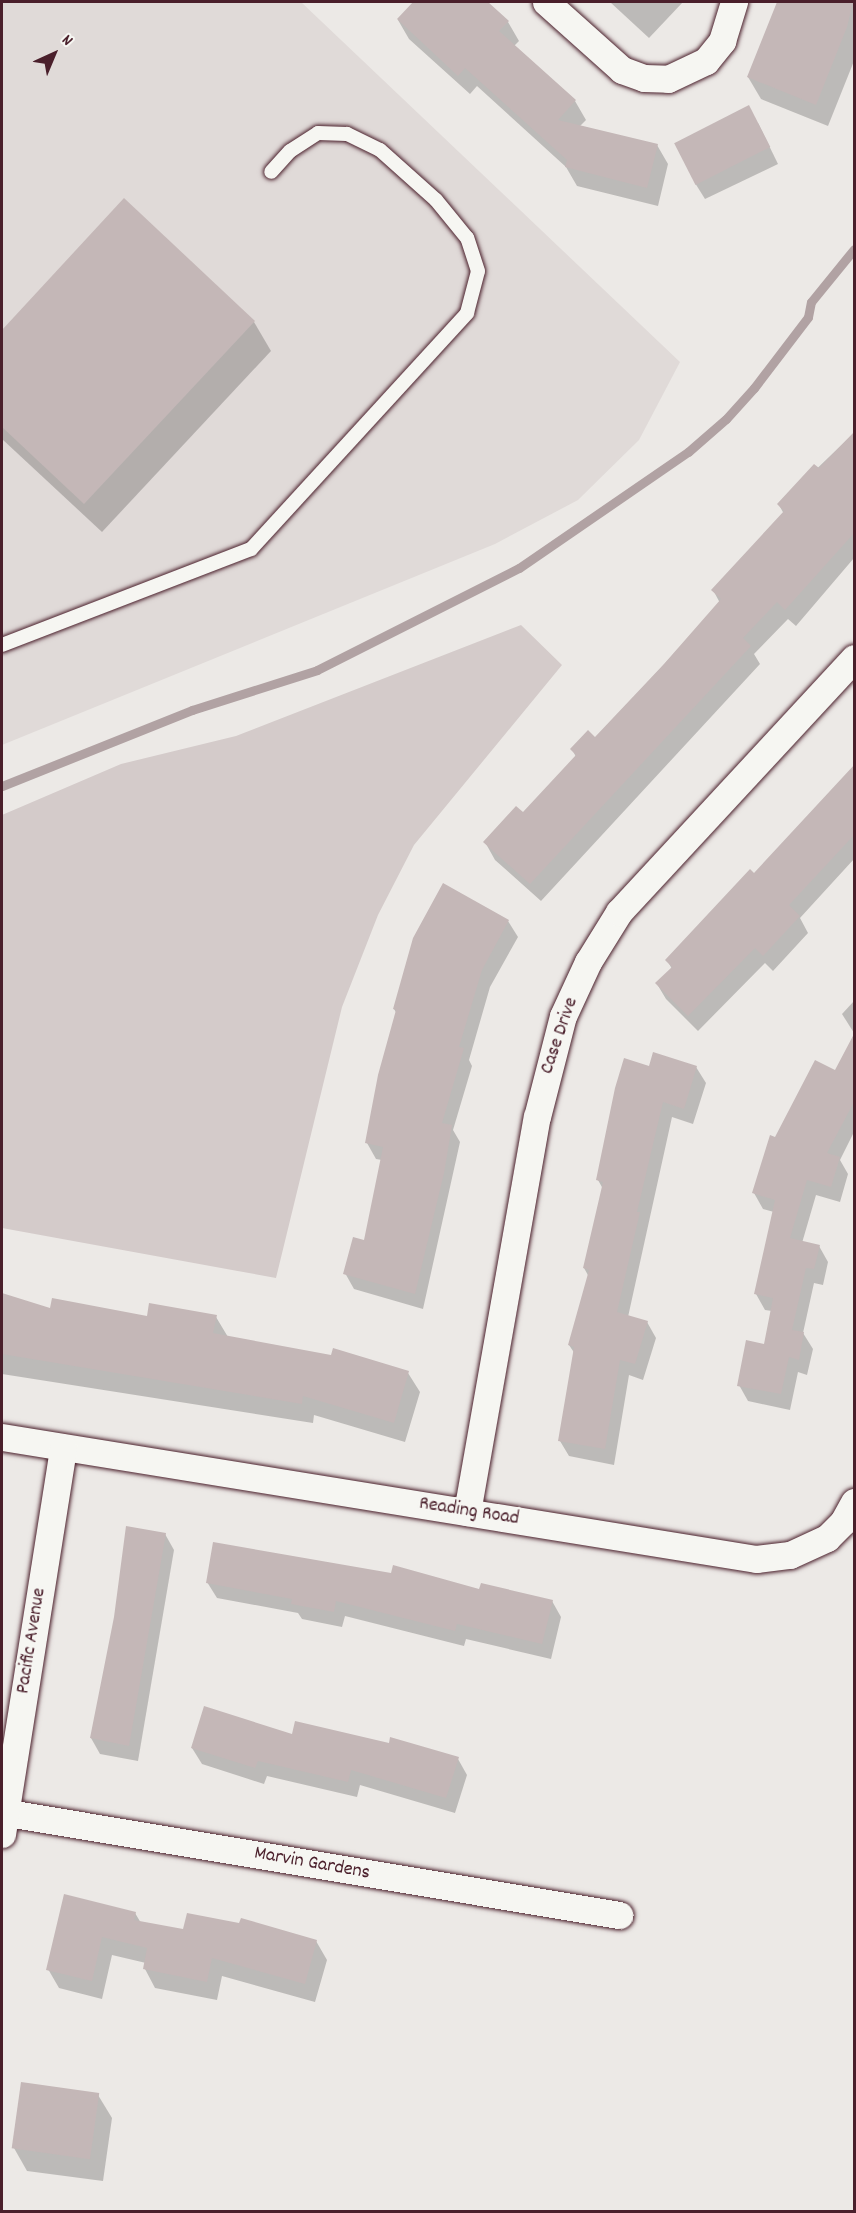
<!DOCTYPE html>
<style>
body{margin:0}
#map{position:relative;width:856px;height:2213px;overflow:hidden;background:#ece9e6;font-family:Dekko,sans-serif}
div>[style]{position:absolute}
.built>*{inset:0;background:#e0dad8}
.green>*{inset:0;background:#d4cbca}
.shadow>*{inset:0;background:#0003}
.stream>*{height:9px;margin:-4.5px;padding:0 4.5px;transform-origin:4.5px;border-radius:4.5px;background:#b1a2a3}
.building>*{inset:0;background:#c4b7b7;transform-origin:0 0}
.roads{filter:drop-shadow(0 0 2px #4a1f2b) drop-shadow(0 0 2px #4a1f2b)}
.lane>*{height:14px;margin:-7px;padding:0 7px;transform-origin:7px;border-radius:7px;background:#f6f6f2}
.street>*{height:27px;margin:-13.5px;padding:0 13.5px;transform-origin:13.5px;border-radius:13.5px;background:#f6f6f2}
span{translate:-50% -50%;white-space:nowrap;text-align:center;line-height:1.15;-webkit-text-stroke:4.5px #f6f6f2;paint-order:stroke}
.street-label{font-size:20px;color:#4a1f2b}
.frame{position:absolute;inset:0;border:3px solid #4a1f2b;pointer-events:none}
.north{position:absolute;left:24px;top:24px;width:60px;height:60px;-webkit-text-stroke:4px #f6f6f2;paint-order:stroke;rotate:44deg;font-size:16px;font-weight:700;line-height:24px;text-align:center;color:#4a1f2b}
.north::after{content:'';display:block;margin:auto;width:21px;height:27px;background:#4a1f2b;clip-path:polygon(50% 0,100% 100%,50% 72%,0 100%)}
</style>
<div id="map">
<div class="built">
<i style="clip-path:polygon(2px 2px,301px 2px,680px 362px,639px 440px,578px 500px,495px 544px,2px 745px)"></i>
</div>
<div class="green">
<i style="clip-path:polygon(521px 625px,562px 665px,414px 845px,378px 915px,342px 1007px,276px 1278px,2px 1228px,2px 815px,121px 764px,236px 736px)"></i>
</div>
<div class="shadow">
<i style="clip-path:polygon(415px 2px,485px 2px,508px 22px,519px 41px,514px 46px,575px 101px,586px 120px,580px 126px,657px 145px,668px 164px,658px 206px,577px 186px,566px 167px,477px 86px,470px 94px,409px 39px,398px 20px)"></i>
<i style="clip-path:polygon(610px 2px,683px 2px,649px 38px)"></i>
<i style="clip-path:polygon(778px 2px,854px 2px,854px 61px,828px 126px,761px 99px,748px 77px)"></i>
<i style="clip-path:polygon(758px 123px,778px 164px,705px 199px,695px 183px)"></i>
<i style="clip-path:polygon(124px 201px,254px 322px,271px 351px,102px 532px,2px 439px,2px 332px)"></i>
<i style="clip-path:polygon(854px 433px,854px 558px,796px 626px,788px 619px,754px 654px,760px 664px,541px 901px,495px 860px,485px 842px,523px 814px,576px 757px,572px 749px,596px 739px,720px 603px,713px 590px,784px 514px,779px 505px)"></i>
<i style="clip-path:polygon(854px 768px,854px 859px,800px 918px,808px 933px,773px 971px,765px 963px,698px 1031px,666px 999px,657px 984px,672px 969px,667px 960px,755px 875px)"></i>
<i style="clip-path:polygon(508px 921px,518px 937px,490px 987px,469px 1060px,472px 1066px,453px 1130px,460px 1142px,423px 1309px,354px 1289px,345px 1273px,365px 1242px,382px 1160px,376px 1159px,367px 1143px,397px 1014px,394px 1009px)"></i>
<i style="clip-path:polygon(854px 1001px,854px 1033px,842px 1014px)"></i>
<i style="clip-path:polygon(854px 1035px,854px 1132px,840px 1160px,848px 1174px,840px 1202px,816px 1195px,802px 1243px,819px 1246px,828px 1262px,823px 1285px,814px 1283px,803px 1333px,813px 1349px,807px 1375px,798px 1372px,790px 1410px,748px 1401px,739px 1385px,765px 1346px,772px 1311px,765px 1310px,756px 1294px,774px 1212px,763px 1209px,754px 1193px,776px 1139px,835px 1072px)"></i>
<i style="clip-path:polygon(650px 1067px,696px 1067px,706px 1083px,693px 1124px,672px 1117px,628px 1317px,647px 1322px,656px 1338px,643px 1380px,629px 1375px,614px 1465px,569px 1456px,560px 1441px,575px 1354px,569px 1345px,589px 1277px,584px 1268px,603px 1189px,598px 1180px)"></i>
<i style="clip-path:polygon(2px 1295px,51px 1310px,148px 1318px,216px 1317px,228px 1337px,408px 1373px,420px 1392px,405px 1442px,314px 1415px,313px 1423px,2px 1374px)"></i>
<i style="clip-path:polygon(165px 1534px,174px 1550px,138px 1761px,100px 1754px,91px 1738px)"></i>
<i style="clip-path:polygon(207px 1582px,480px 1590px,552px 1601px,561px 1617px,551px 1659px,466px 1639px,464px 1646px,345px 1616px,342px 1627px,302px 1619px,298px 1613px,217px 1598px)"></i>
<i style="clip-path:polygon(293px 1736px,458px 1759px,467px 1775px,455px 1813px,360px 1785px,357px 1797px,267px 1776px,264px 1784px,202px 1764px,192px 1748px)"></i>
<i style="clip-path:polygon(135px 1913px,141px 1923px,185px 1931px,240px 1925px,316px 1941px,327px 1960px,315px 2002px,222px 1976px,217px 2000px,155px 1988px,145px 1969px,146px 1963px,112px 1955px,102px 1999px,59px 1988px,48px 1969px)"></i>
<i style="clip-path:polygon(98px 2095px,112px 2118px,103px 2181px,27px 2171px,14px 2148px)"></i>
</div>
<div class="stream">
<i style="left:2px;top:786px;width:205px;rotate:-21.8deg"></i>
<i style="left:192px;top:710px;width:131px;rotate:-17.7deg"></i>
<i style="left:317px;top:670px;width:226px;rotate:-26.8deg"></i>
<i style="left:519px;top:568px;width:205px;rotate:-34.5deg"></i>
<i style="left:688px;top:452px;width:50px;rotate:-41deg"></i>
<i style="left:726px;top:419px;width:42px;rotate:-47.9deg"></i>
<i style="left:754px;top:388px;width:89px;rotate:-52.7deg"></i>
<i style="left:808px;top:317px;width:15px;rotate:-79deg"></i>
<i style="left:811px;top:302px;width:68px;rotate:-50.9deg"></i>
</div>
<div class="building">
<i style="clip-path:polygon(413px 2px,488px 2px,509px 21px,499px 31px,576px 100px,558px 120px,658px 144px,647px 188px,565px 167px,567px 160px,465px 68px,458px 76px,397px 19px)"></i>
<i style="clip-path:polygon(777px 2px,853px 2px,847px 27px,816px 105px,747px 77px)"></i>
<i style="left:749px;top:105px;width:47px;height:84px;rotate:63deg"></i>
<i style="clip-path:polygon(124px 198px,255px 321px,84px 504px,2px 427px,2px 330px)"></i>
<i style="clip-path:polygon(855px 431px,855px 532px,785px 610px,777px 602px,743px 638px,751px 646px,530px 884px,483px 842px,516px 806px,523px 812px,576px 755px,570px 749px,588px 730px,595px 737px,664px 664px,721px 599px,711px 590px,784px 511px,777px 504px,814px 464px,819px 468px)"></i>
<i style="clip-path:polygon(855px 764px,855px 834px,789px 905px,800px 916px,763px 956px,755px 948px,688px 1016px,655px 983px,672px 967px,665px 960px,750px 869px,754px 873px)"></i>
<i style="clip-path:polygon(443px 883px,509px 920px,482px 970px,459px 1047px,464px 1048px,442px 1123px,452px 1125px,444px 1173px,415px 1294px,343px 1274px,353px 1237px,364px 1240px,383px 1147px,365px 1143px,378px 1075px,396px 1010px,393px 1009px,413px 938px)"></i>
<i style="clip-path:polygon(855px 1032px,855px 1100px,827px 1153px,840px 1157px,831px 1187px,807px 1180px,790px 1238px,820px 1245px,814px 1269px,806px 1268px,792px 1330px,804px 1332px,799px 1360px,789px 1357px,781px 1394px,737px 1386px,746px 1340px,764px 1344px,773px 1298px,754px 1294px,775px 1200px,752px 1193px,770px 1135px,775px 1137px,815px 1060px,835px 1070px)"></i>
<i style="clip-path:polygon(653px 1052px,697px 1066px,684px 1109px,663px 1102px,637px 1212px,640px 1212px,617px 1312px,648px 1321px,635px 1364px,620px 1360px,605px 1449px,558px 1441px,574px 1347px,568px 1345px,589px 1270px,583px 1268px,603px 1182px,596px 1180px,615px 1088px,624px 1058px,649px 1066px)"></i>
<i style="clip-path:polygon(2px 1293px,50px 1308px,52px 1298px,147px 1316px,149px 1303px,217px 1315px,213px 1333px,331px 1355px,333px 1348px,409px 1371px,394px 1423px,303px 1396px,302px 1404px,2px 1354px)"></i>
<i style="clip-path:polygon(126px 1526px,166px 1533px,129px 1746px,90px 1738px,114px 1617px)"></i>
<i style="clip-path:polygon(213px 1542px,391px 1573px,393px 1565px,479px 1589px,481px 1583px,553px 1600px,542px 1644px,457px 1624px,455px 1631px,336px 1601px,334px 1612px,291px 1604px,292px 1599px,206px 1583px)"></i>
<i style="clip-path:polygon(204px 1706px,292px 1734px,295px 1721px,389px 1743px,390px 1737px,459px 1757px,446px 1798px,351px 1770px,348px 1782px,258px 1761px,255px 1768px,191px 1748px)"></i>
<i style="clip-path:polygon(64px 1894px,136px 1912px,134px 1920px,183px 1929px,187px 1913px,239px 1923px,241px 1918px,317px 1940px,305px 1984px,212px 1958px,207px 1982px,143px 1969px,147px 1948px,102px 1937px,92px 1981px,46px 1970px)"></i>
<i style="left:21px;top:2082px;width:79px;height:67px;rotate:8deg"></i>
</div>
<div class="roads">
<div class="lane">
<i style="left:2px;top:645px;width:267px;rotate:-21.1deg"></i>
<i style="left:251px;top:549px;width:320px;rotate:-47.5deg"></i>
<i style="left:467px;top:313px;width:43px;rotate:-75.3deg"></i>
<i style="left:478px;top:271px;width:35px;rotate:-108deg"></i>
<i style="left:467px;top:238px;width:49px;rotate:-129.2deg"></i>
<i style="left:436px;top:200px;width:75px;rotate:-138.2deg"></i>
<i style="left:380px;top:150px;width:37px;rotate:-154deg"></i>
<i style="left:347px;top:134px;width:29px;rotate:-178deg"></i>
<i style="left:318px;top:133px;width:33px;rotate:147deg"></i>
<i style="left:290px;top:151px;width:28px;rotate:132deg"></i>
</div>
<div class="street">
<i style="left:546px;top:2px;width:102px;rotate:41.8deg"></i>
<i style="left:622px;top:70px;width:23px;rotate:20deg"></i>
<i style="left:644px;top:78px;width:24px;rotate:2deg"></i>
<i style="left:668px;top:79px;width:42px;rotate:-25.3deg"></i>
<i style="left:706px;top:61px;width:26px;rotate:-51deg"></i>
<i style="left:722px;top:41px;width:41px;rotate:-72.9deg"></i>
<i style="left:2px;top:1437px;width:764px;rotate:9.19deg"></i>
<i style="left:756px;top:1559px;width:34px;rotate:-7deg"></i>
<i style="left:790px;top:1555px;width:41px;rotate:-24.7deg"></i>
<i style="left:827px;top:1538px;width:23px;rotate:-45deg"></i>
<i style="left:843px;top:1522px;width:23px;rotate:-61deg"></i>
<i style="left:467px;top:1512px;width:401px;rotate:-80deg"></i>
<i style="left:537px;top:1117px;width:104px;rotate:-75.6deg"></i>
<i style="left:563px;top:1016px;width:60px;rotate:-65.2deg"></i>
<i style="left:588px;top:962px;width:59px;rotate:-58.2deg"></i>
<i style="left:619px;top:912px;width:346px;rotate:-47.2deg"></i>
<i style="left:2px;top:1812px;width:626px;rotate:9.48deg"></i>
<i style="left:2px;top:1834px;width:391px;rotate:-81deg"></i>
</div>
</div>
<div class="street-label">
<span style="left:560px;top:1036px;rotate:-71deg">Case Drive</span>
<span style="left:469px;top:1512px;rotate:9deg">Reading Road</span>
<span style="left:32px;top:1641px;rotate:-81deg">Pacific Avenue</span>
<span style="left:312px;top:1864px;rotate:10deg">Marvin Gardens</span>
</div>
<div class="frame"></div>
<div class="north">N</div>
</div>
